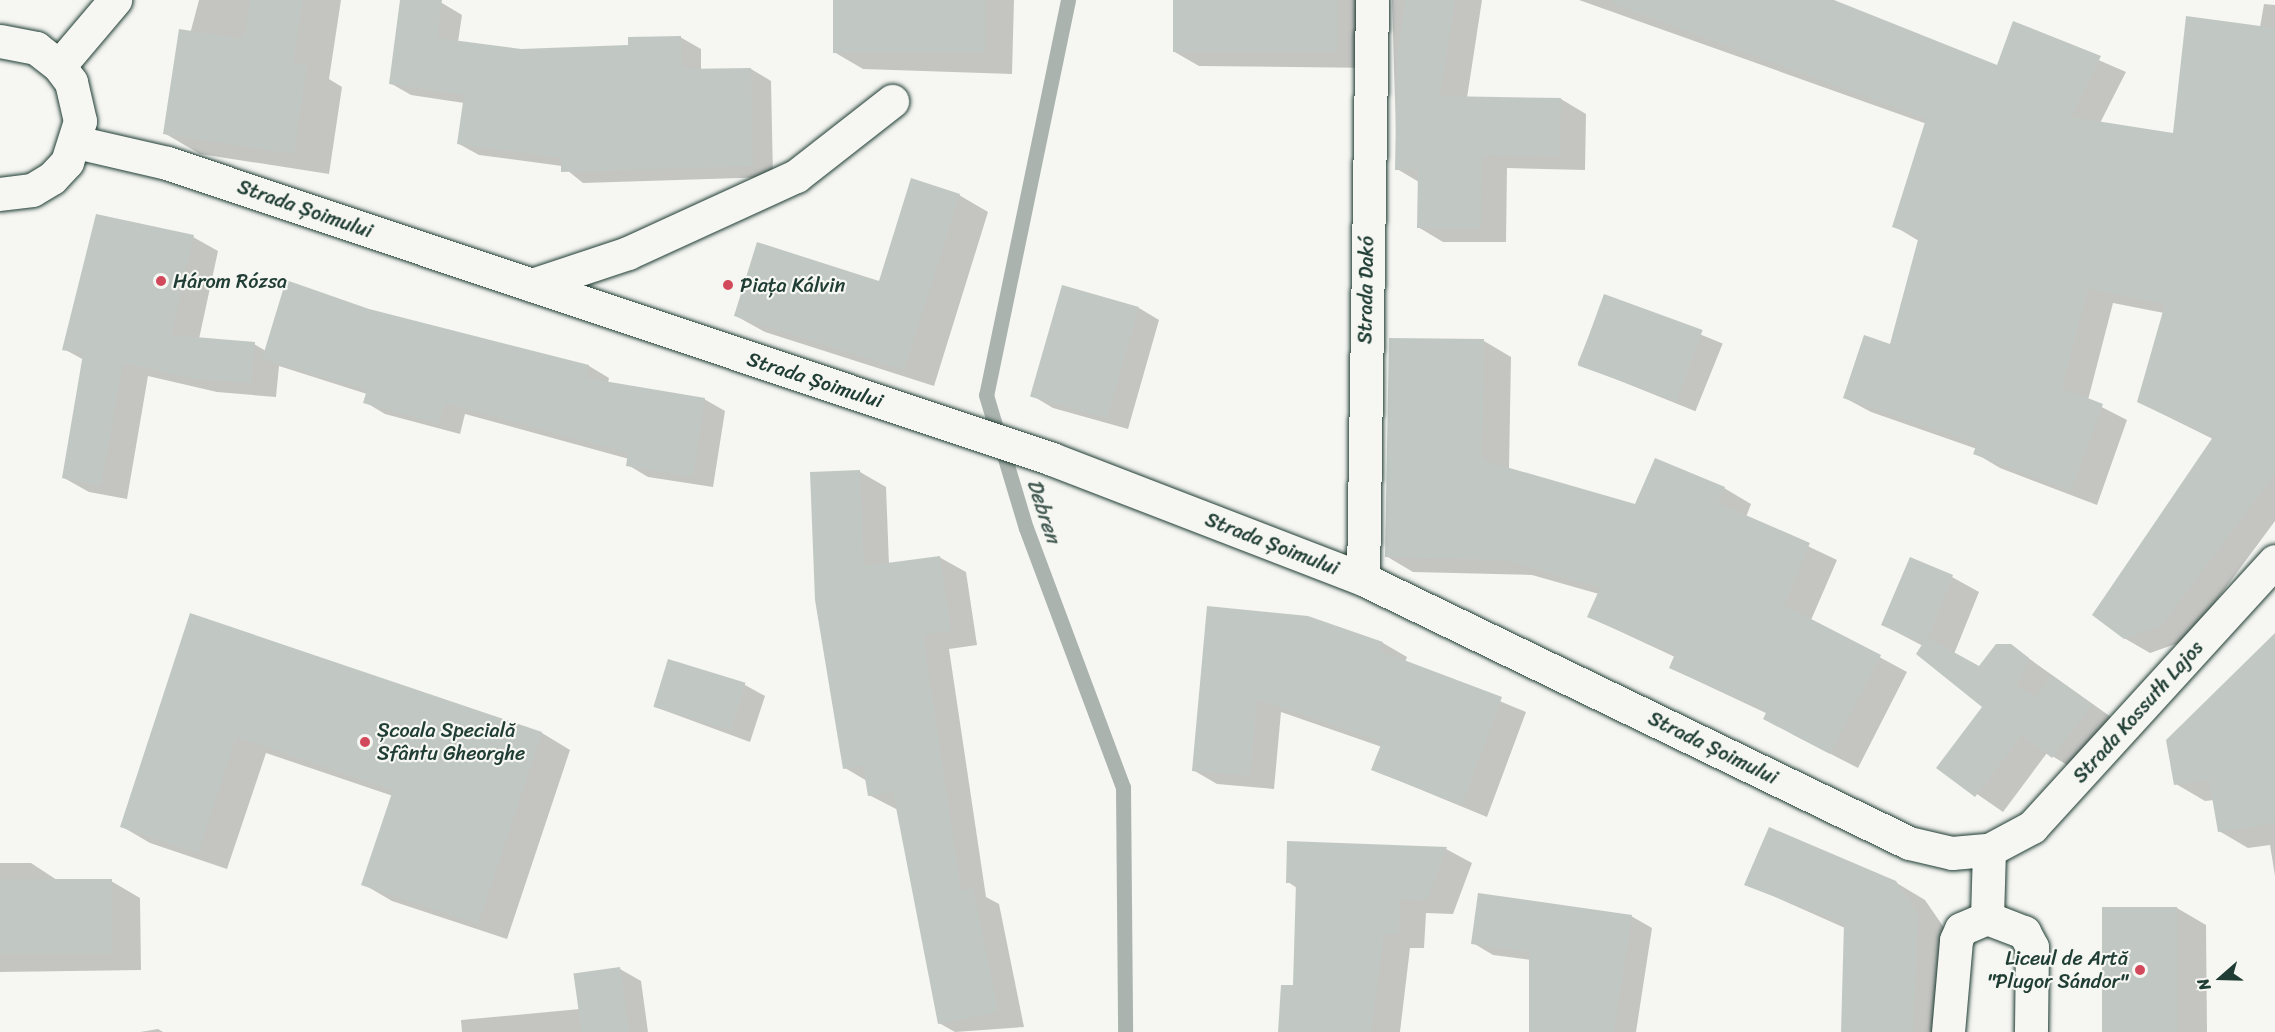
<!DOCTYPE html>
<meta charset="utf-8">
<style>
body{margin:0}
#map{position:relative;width:2275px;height:1032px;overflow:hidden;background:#f6f6f2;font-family:Sriracha,sans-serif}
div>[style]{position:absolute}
.shadow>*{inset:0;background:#0003;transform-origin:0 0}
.stream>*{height:15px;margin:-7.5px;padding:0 7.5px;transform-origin:7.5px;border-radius:7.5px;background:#aab3ae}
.building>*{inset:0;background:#c1c8c3;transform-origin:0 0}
.roads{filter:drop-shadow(0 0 2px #1f3d34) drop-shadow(0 0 2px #1f3d34)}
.minor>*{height:33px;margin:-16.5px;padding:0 16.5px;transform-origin:16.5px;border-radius:16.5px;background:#f6f6f2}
.tertiary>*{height:33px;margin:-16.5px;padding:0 16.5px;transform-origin:16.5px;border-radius:16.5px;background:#f6f6f2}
.secondary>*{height:33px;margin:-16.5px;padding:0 16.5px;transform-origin:16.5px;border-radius:16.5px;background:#f6f6f2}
.dots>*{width:16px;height:16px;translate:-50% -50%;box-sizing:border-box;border:3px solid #f6f6f2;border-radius:50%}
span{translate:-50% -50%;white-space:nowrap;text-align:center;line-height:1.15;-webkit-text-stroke:4.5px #f6f6f2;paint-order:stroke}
.street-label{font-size:20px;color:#1f3d34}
.poi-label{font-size:20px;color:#1f3d34}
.left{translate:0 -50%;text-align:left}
.right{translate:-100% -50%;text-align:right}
.water-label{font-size:21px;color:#425a52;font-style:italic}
.north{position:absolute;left:2191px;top:948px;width:60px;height:60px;-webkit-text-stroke:4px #f6f6f2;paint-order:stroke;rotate:250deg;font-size:16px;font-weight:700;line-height:24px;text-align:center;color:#1f3d34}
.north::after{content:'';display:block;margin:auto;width:21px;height:27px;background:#1f3d34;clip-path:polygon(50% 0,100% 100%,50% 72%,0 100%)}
</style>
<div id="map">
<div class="shadow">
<i style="clip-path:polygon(199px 0,341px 0,329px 79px,342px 87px,329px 174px,200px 154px,164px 133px)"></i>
<i style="clip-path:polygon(402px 0,442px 3px,462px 15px,458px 42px,520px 51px,629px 47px,680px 37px,701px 49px,701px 70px,751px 69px,771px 81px,773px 177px,583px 183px,562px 166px,479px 155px,459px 144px,464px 103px,411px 95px,390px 83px)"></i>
<i style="clip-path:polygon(835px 0,1014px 0,1012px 74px,863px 69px,834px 52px)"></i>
<i style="clip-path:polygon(1174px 0,1386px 0,1377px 68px,1199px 66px,1173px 51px)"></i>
<i style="clip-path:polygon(1392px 0,1482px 0,1467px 98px,1561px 99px,1586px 114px,1585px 170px,1507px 168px,1506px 242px,1443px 242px,1418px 227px,1419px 182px,1397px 169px)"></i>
<i style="clip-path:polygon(1579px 0,1830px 0,1998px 67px,2014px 23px,2126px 72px,2100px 123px,2174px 135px,2260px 27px,2264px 4px,2275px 5px,2275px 521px,2187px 640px,2150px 653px,2124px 638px,2213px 439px,2138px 402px,2164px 313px,2113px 303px,2088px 400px,2127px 420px,2097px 505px,2000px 468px,1975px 453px,1977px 449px,1871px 412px,1845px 398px,1892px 346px,1919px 241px,1894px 226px,1927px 124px)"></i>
<i style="clip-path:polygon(959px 195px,988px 212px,934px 386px,765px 332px,736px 316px,880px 283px)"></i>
<i style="clip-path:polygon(193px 237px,218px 251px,199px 339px,254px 344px,266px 351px,368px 310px,589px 366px,609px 378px,608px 383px,704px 399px,725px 411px,713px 487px,648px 477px,628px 465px,629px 459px,465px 414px,460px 434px,385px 414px,365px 402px,367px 394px,279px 366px,276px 397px,217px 392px,148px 376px,127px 499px,89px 492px,64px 478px,84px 360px,64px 349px)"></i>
<i style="left:1605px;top:296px;width:127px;height:73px;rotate:22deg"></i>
<i style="clip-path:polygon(1139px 308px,1159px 320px,1128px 429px,1053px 408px,1033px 396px)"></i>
<i style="clip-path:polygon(1484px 341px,1511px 357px,1509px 469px,1636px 505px,1724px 488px,1751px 504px,1746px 517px,1837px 560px,1811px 620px,1907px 672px,1858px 768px,1792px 734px,1768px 714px,1670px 668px,1675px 657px,1589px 617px,1599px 594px,1532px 575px,1413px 572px,1386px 556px)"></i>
<i style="clip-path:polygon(860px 472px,886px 487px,889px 564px,939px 557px,966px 572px,977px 645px,949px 649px,986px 897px,999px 904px,1024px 1027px,955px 1032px,939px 1023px,898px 810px,869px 795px,867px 781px,845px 768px)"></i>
<i style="clip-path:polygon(1952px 577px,1979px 592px,1954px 654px,1980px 668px,2010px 645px,2118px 722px,2079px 772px,2047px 753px,2003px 812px,1938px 767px,1984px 707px,1923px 646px,1883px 625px)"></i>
<i style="clip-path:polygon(1208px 608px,1383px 643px,1407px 657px,1405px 662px,1526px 712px,1487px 817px,1373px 770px,1382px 747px,1281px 712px,1274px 789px,1217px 784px,1193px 770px)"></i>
<i style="clip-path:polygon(191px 615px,542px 733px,570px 750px,507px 939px,392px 901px,363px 884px,393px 796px,266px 753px,227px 869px,150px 843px,121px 826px)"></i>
<i style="clip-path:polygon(2275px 635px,2275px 876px,2270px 845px,2248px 848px,2219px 831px,2214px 800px,2205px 801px,2176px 784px)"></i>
<i style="clip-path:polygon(745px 685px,765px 696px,750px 742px,655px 707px)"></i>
<i style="clip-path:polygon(1446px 849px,1472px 863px,1453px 914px,1426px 913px,1424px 948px,1410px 948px,1400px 1032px,1279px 1032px,1295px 987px,1297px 888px,1288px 882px)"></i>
<i style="clip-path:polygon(0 863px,31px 863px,60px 882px,111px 881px,140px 898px,141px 970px,0 972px)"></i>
<i style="clip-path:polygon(1895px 882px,1925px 900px,1947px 932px,1941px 1032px,1843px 1032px,1845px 928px,1746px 884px)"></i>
<i style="clip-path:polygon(2177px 908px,2206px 925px,2207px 1032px,2104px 1032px)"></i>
<i style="clip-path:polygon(1631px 916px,1652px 928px,1636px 1032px,1530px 1032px,1531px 960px,1493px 955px,1473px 943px)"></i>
<i style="clip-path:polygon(620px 969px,641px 981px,648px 1032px,462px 1032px,461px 1020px,580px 1009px)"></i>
<i style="clip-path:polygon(158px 1029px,163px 1032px,140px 1032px)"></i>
</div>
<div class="stream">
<i style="left:1068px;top:0;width:403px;rotate:101.7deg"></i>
<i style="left:986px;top:395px;width:139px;rotate:73.3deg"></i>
<i style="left:1026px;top:528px;width:277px;rotate:69.5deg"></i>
<i style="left:1123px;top:787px;width:245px;rotate:89.5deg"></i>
</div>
<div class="building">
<i style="clip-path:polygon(250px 0,303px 0,293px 63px,307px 65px,294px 154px,163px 134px,179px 29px,244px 39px)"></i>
<i style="clip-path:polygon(400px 0,442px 0,437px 38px,521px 49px,628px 45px,628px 37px,681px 36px,682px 69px,751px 68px,753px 166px,561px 172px,561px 158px,457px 144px,464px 95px,389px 84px)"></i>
<i style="left:833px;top:0;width:152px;height:53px"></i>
<i style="left:1173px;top:0;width:164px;height:52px"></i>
<i style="clip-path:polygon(1406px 0,1455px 0,1440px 96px,1561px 98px,1560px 156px,1482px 155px,1481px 229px,1417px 228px,1418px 170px,1395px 170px,1397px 55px)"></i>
<i style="clip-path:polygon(1614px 0,1834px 0,1997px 65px,2013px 21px,2101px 56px,2071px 117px,2173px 133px,2186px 16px,2275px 28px,2275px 474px,2161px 626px,2124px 639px,2092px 615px,2213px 437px,2137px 402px,2165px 304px,2088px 289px,2062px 388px,2103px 404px,2071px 491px,1973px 454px,1977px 444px,1843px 398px,1864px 335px,1890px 344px,1919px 236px,1892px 227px,1926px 119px,1613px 4px)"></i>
<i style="clip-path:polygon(911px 178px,960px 194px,904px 370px,734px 316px,757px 242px,879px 281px)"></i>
<i style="clip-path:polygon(96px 214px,194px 235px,171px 335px,255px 342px,251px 383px,190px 378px,123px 363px,101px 486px,62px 478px,83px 354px,62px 350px)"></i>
<i style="clip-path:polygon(286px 280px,369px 309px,589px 365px,586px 378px,705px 398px,693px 477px,626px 466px,628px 453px,445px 403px,439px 424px,363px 403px,367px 390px,262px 359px)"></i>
<i style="left:1062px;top:285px;width:80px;height:116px;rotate:16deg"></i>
<i style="left:1604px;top:294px;width:105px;height:76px;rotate:20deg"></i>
<i style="clip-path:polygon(1389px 338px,1484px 339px,1482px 460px,1635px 504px,1655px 458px,1725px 487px,1718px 503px,1810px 543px,1784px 605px,1881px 655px,1830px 754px,1763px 719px,1767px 711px,1669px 668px,1675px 654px,1587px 617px,1600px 588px,1504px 560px,1385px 557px)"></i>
<i style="clip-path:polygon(860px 470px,864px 566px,940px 556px,951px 631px,923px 635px,961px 890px,973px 888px,998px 1012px,938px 1024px,893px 792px,868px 796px,863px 766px,843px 769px,815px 600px,810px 472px)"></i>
<i style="clip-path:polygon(1910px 557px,1953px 575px,1928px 638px,1979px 666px,1996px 644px,2011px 644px,2029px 658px,2017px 686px,2036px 697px,2051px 675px,2092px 705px,2052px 758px,2022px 735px,1975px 797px,1936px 768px,1982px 707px,1916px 654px,1923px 643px,1881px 625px)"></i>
<i style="clip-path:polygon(1207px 606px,1308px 616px,1383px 642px,1380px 651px,1502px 697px,1462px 805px,1371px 770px,1382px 742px,1257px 699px,1250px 776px,1192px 771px)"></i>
<i style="clip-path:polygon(190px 613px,542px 732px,478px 924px,361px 885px,393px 790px,236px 737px,198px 853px,120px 827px)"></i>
<i style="clip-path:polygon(2275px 633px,2275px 823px,2218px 832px,2209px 780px,2174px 785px,2166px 740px)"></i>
<i style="left:668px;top:659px;width:81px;height:50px;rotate:17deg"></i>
<i style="clip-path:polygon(1769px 827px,1896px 881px,1918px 914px,1913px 1032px,1841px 1032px,1844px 923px,1744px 885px)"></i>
<i style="clip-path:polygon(1287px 841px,1447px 847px,1427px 900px,1400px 899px,1399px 934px,1384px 934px,1371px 1032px,1278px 1032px,1281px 985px,1293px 985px,1296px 883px,1286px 883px)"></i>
<i style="left:112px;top:879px;width:75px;height:112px;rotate:90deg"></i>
<i style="clip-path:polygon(1478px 893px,1632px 915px,1614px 1032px,1529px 1032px,1529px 952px,1471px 944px)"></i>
<i style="left:2102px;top:907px;width:75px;height:125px"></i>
<i style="left:620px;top:967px;width:66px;height:47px;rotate:82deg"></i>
</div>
<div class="roads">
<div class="minor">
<i style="left:532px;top:285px;width:101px;rotate:-18.4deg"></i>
<i style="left:628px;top:253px;width:185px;rotate:-24.6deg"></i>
<i style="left:796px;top:176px;width:122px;rotate:-38deg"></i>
<i style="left:1363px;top:579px;width:579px;rotate:-89.11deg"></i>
<i style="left:1989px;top:850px;width:68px;rotate:91.7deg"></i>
<i style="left:1987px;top:918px;width:40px;rotate:21deg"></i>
<i style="left:2024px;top:932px;width:17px;rotate:62deg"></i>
<i style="left:2032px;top:947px;width:85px;rotate:90.7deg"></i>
<i style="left:1948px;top:1032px;width:92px;rotate:-85deg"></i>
<i style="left:1956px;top:940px;width:12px;rotate:-66deg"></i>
<i style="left:1961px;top:929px;width:28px;rotate:-23deg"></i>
</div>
<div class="tertiary">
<i style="left:59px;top:66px;width:87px;rotate:-49.7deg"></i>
</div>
<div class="secondary">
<i style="left:0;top:41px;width:37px;rotate:11deg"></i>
<i style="left:36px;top:48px;width:29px;rotate:38deg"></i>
<i style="left:59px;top:66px;width:20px;rotate:53deg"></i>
<i style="left:71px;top:82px;width:40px;rotate:77deg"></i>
<i style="left:80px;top:121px;width:43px;rotate:107.6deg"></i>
<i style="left:67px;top:162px;width:22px;rotate:133deg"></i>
<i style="left:52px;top:178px;width:23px;rotate:149deg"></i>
<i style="left:32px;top:190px;width:32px;rotate:173deg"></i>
<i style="left:76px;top:142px;width:93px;rotate:13deg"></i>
<i style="left:167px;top:163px;width:933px;rotate:18.49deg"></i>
<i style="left:1052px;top:459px;width:333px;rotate:21.1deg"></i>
<i style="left:1363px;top:579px;width:606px;rotate:25.8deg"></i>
<i style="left:1909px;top:843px;width:44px;rotate:13.1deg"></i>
<i style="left:1952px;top:853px;width:37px;rotate:-5deg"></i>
<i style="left:1989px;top:850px;width:49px;rotate:-28.1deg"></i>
<i style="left:2032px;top:827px;width:360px;rotate:-47.6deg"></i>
</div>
</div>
<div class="dots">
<i style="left:161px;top:281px;background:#d1495b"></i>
<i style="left:728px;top:285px;background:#d1495b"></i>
<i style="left:365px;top:742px;background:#d1495b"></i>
<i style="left:2140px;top:970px;background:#d1495b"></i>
</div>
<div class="street-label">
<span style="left:305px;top:209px;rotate:19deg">Strada Șoimului</span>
<span style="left:1366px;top:290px;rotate:-89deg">Strada Dakó</span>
<span style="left:815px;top:380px;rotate:18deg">Strada Șoimului</span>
<span style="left:1272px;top:544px;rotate:21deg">Strada Șoimului</span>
<span style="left:2138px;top:712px;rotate:-48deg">Strada Kossuth Lajos</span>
<span style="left:1713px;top:748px;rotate:26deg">Strada Șoimului</span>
</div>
<div class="poi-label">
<span class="left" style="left:173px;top:281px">Három Rózsa</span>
<span class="left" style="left:740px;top:285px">Piața Kálvin</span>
<span class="left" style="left:377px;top:742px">Școala Specială<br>Sfântu Gheorghe</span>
<span class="right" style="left:2128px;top:970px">Liceul de Artă<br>"Plugor Sándor"</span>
</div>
<div class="water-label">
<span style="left:1044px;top:511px;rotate:72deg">Debren</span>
</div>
<div class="north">N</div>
</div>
